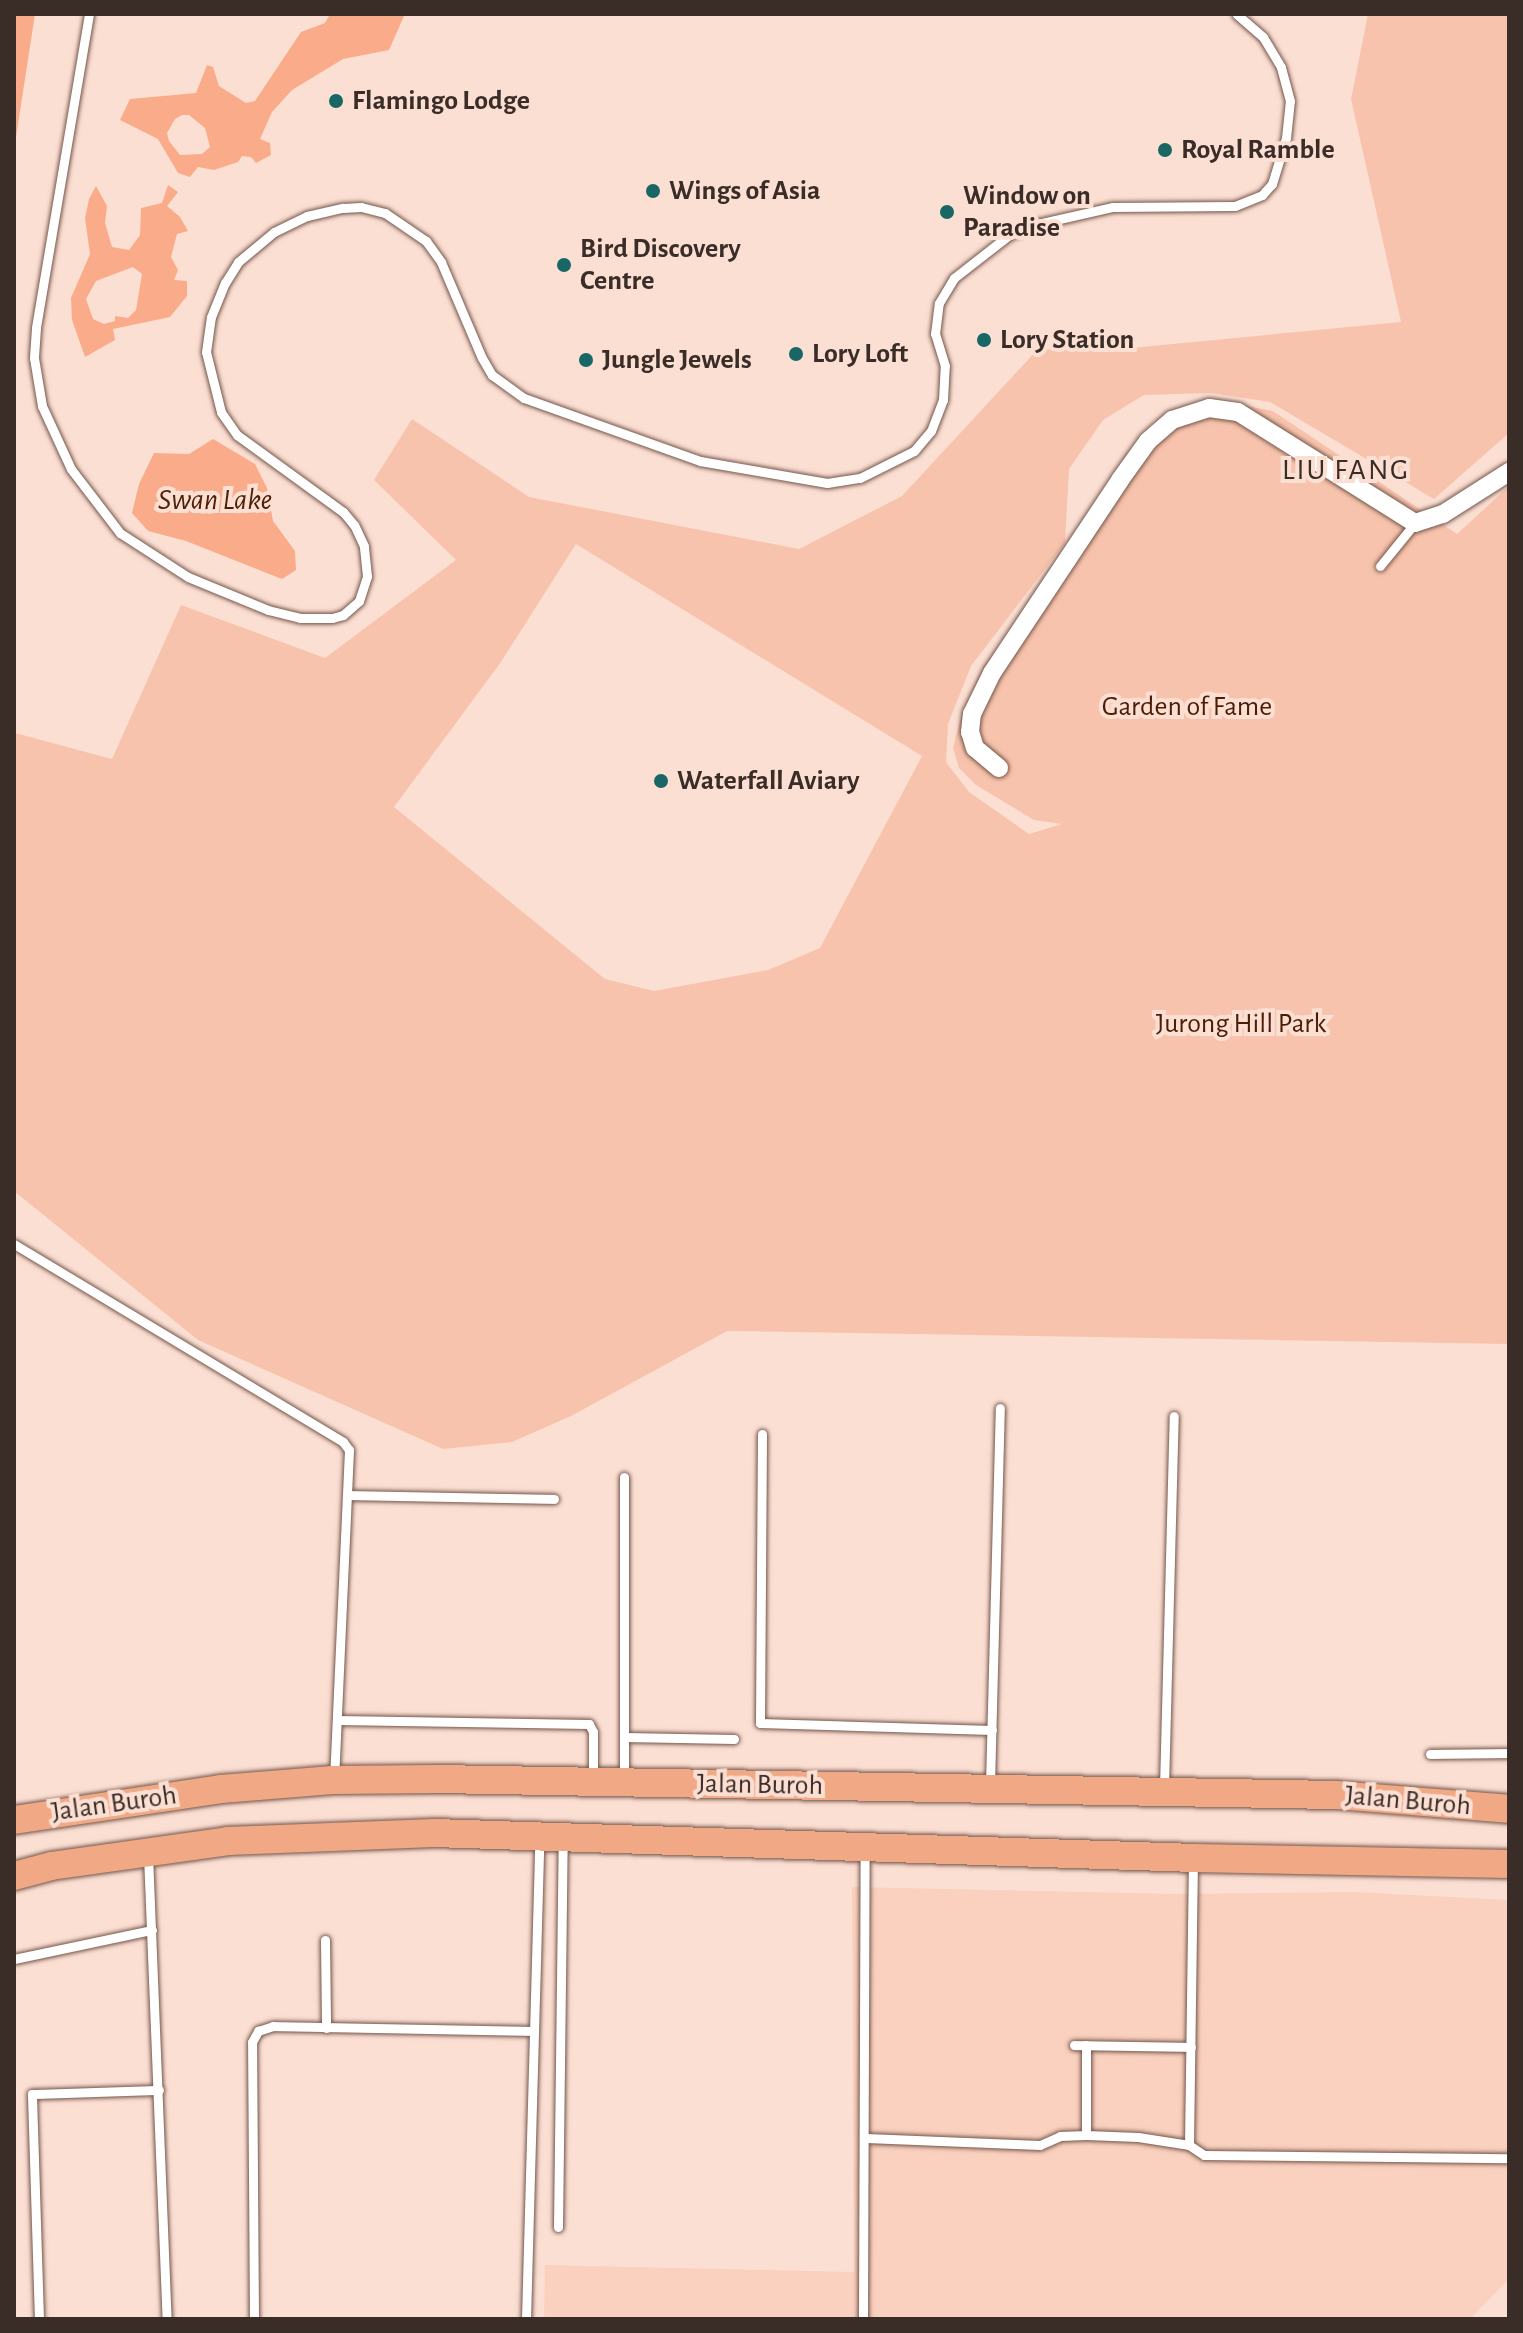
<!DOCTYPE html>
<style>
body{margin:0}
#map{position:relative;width:1523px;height:2333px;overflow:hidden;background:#fcdfd3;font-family:"Alegreya Sans",sans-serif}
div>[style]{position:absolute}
.built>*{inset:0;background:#fad0be}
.green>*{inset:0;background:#f8c3ac}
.water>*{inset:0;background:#faab89}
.roads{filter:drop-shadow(0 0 2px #74564a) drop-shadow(0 0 2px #74564a)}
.service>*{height:9px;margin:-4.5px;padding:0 4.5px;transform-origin:4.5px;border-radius:4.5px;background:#fff}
.minor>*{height:18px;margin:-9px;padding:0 9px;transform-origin:9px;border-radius:9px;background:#fff}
.primary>*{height:28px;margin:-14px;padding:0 14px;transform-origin:14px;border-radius:14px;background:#f1a985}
.dots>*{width:22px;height:22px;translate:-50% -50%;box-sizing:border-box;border:4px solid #fcdfd3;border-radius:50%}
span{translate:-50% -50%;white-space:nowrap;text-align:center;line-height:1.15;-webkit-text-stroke:8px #fcdfd3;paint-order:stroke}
.poi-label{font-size:28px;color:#3a2c27;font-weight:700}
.left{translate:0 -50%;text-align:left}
.park-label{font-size:28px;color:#4c1c04}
.street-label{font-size:28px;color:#3a2c27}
.neighbourhood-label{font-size:30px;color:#3a2c27;letter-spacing:2px}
.water-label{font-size:30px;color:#4f1f06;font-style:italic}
.frame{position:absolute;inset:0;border:16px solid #3a2c27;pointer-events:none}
</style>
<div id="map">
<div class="built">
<i style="clip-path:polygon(852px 1887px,1177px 1894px,1353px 1892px,1509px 1900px,1509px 2279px,1470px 2319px,544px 2319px,545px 2265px,854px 2272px)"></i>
</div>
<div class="green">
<i style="clip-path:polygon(evenodd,1368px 14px,1509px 14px,1509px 433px,1434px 499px,1270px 402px,1211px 393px,1144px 395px,1103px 420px,1069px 469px,1065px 543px,971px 666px,948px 724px,946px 762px,969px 792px,1029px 834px,1062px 824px,1034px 820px,976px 785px,959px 768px,953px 748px,962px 713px,983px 667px,1077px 543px,1124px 456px,1163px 418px,1215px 400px,1273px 411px,1457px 534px,1509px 486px,1509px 1344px,727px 1331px,571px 1416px,512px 1442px,443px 1449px,198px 1340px,14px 1191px,15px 733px,112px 759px,181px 605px,325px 658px,456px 560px,374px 480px,412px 419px,529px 497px,799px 549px,902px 496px,1038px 349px,1120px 349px,1401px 322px,1351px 99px,1368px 14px,576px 544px,922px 756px,820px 948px,768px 970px,654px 991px,605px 979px,394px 807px,501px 662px,576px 544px)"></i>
</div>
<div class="water">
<i style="clip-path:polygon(14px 14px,35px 14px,14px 150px)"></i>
<i style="clip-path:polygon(evenodd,330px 14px,404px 16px,389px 50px,343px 59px,292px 90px,272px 112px,260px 139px,270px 143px,271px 155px,256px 163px,251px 157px,242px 156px,238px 162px,214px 170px,198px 167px,190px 177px,178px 173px,158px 139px,120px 120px,130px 99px,196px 93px,207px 65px,213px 67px,219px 86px,246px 103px,255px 101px,301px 32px,325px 23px,330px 14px,182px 115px,189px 115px,205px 128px,210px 147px,202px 154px,180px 155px,169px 141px,167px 133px,175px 119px,182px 115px)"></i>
<i style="clip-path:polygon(evenodd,168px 185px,178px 192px,167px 206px,180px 217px,188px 231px,177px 234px,171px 257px,178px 270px,174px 280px,187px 281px,187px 296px,170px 317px,113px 329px,115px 340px,85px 357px,72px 320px,71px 298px,90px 254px,85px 218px,89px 199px,96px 186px,107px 206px,105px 223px,112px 247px,129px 250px,140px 235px,141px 208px,162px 203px,168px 185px,133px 267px,142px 274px,136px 310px,128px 318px,115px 316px,115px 321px,104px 324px,93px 319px,86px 299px,96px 281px,133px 267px)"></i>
<i style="clip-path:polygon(213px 439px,255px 464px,267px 488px,273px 521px,295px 551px,296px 570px,282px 579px,186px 541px,148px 531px,132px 513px,139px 484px,154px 453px,189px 454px)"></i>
</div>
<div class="roads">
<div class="service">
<i style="left:89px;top:14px;width:318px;rotate:99.6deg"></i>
<i style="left:36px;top:328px;width:30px;rotate:94deg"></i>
<i style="left:34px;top:358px;width:49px;rotate:80.5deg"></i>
<i style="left:42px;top:406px;width:69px;rotate:65.3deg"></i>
<i style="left:71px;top:469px;width:81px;rotate:52.6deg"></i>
<i style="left:120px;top:533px;width:81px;rotate:32.9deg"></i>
<i style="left:188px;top:577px;width:87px;rotate:22.4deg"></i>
<i style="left:268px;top:610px;width:33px;rotate:14deg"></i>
<i style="left:300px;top:618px;width:32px"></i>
<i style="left:332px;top:618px;width:11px;rotate:-15deg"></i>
<i style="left:343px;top:615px;width:21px;rotate:-41deg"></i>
<i style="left:359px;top:601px;width:26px;rotate:-72deg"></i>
<i style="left:367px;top:576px;width:30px;rotate:-96deg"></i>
<i style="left:364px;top:546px;width:23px;rotate:-115deg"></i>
<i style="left:354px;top:525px;width:17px;rotate:-130deg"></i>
<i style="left:343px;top:512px;width:131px;rotate:-144deg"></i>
<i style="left:237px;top:435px;width:28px;rotate:-125deg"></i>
<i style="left:221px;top:412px;width:62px;rotate:-104deg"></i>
<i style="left:206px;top:352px;width:35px;rotate:-82deg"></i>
<i style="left:211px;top:317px;width:37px;rotate:-68deg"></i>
<i style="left:225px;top:283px;width:25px;rotate:-58deg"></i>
<i style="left:238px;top:262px;width:47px;rotate:-39.8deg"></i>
<i style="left:274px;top:232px;width:37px;rotate:-26deg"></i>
<i style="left:307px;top:216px;width:37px;rotate:-13deg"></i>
<i style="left:343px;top:208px;width:18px;rotate:-3deg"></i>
<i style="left:361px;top:207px;width:25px;rotate:14deg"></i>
<i style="left:385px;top:213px;width:50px;rotate:34.3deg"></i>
<i style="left:426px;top:241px;width:26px;rotate:54deg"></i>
<i style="left:441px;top:262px;width:104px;rotate:66.9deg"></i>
<i style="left:482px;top:358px;width:20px;rotate:60deg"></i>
<i style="left:492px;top:375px;width:39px;rotate:36deg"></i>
<i style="left:524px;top:398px;width:187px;rotate:19.7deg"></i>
<i style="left:700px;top:461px;width:129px;rotate:9.8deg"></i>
<i style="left:827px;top:483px;width:33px;rotate:-9deg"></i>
<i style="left:860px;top:478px;width:60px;rotate:-26.6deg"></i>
<i style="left:914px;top:451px;width:26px;rotate:-50deg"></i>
<i style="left:931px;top:431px;width:33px;rotate:-69deg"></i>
<i style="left:943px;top:400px;width:34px;rotate:-87deg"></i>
<i style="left:945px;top:366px;width:34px;rotate:-107deg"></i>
<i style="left:935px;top:334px;width:31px;rotate:-83deg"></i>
<i style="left:939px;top:303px;width:29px;rotate:-59deg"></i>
<i style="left:954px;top:278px;width:70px;rotate:-38deg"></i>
<i style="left:1009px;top:235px;width:26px;rotate:-23deg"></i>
<i style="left:1033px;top:225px;width:82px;rotate:-12.7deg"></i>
<i style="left:1113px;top:207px;width:122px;rotate:-0.5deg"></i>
<i style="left:1235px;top:206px;width:29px;rotate:-22deg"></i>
<i style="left:1262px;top:195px;width:15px;rotate:-48deg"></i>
<i style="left:1272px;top:184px;width:48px;rotate:-73.1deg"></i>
<i style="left:1286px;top:138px;width:37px;rotate:-84deg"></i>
<i style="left:1290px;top:101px;width:35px;rotate:-105deg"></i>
<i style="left:1281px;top:67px;width:35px;rotate:-121deg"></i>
<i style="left:1263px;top:37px;width:35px;rotate:-139deg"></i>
<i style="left:1380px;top:566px;width:55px;rotate:-50.9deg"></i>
<i style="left:14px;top:1244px;width:384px;rotate:31deg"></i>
<i style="left:343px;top:1442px;width:10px;rotate:53deg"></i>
<i style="left:349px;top:1450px;width:326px;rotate:92.6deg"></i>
<i style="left:762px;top:1434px;width:289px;rotate:90.4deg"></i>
<i style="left:760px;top:1723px;width:232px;rotate:1.7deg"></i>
<i style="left:350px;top:1495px;width:204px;rotate:1.1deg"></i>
<i style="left:337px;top:1720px;width:252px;rotate:0.9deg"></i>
<i style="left:589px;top:1724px;width:9px;rotate:63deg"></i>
<i style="left:593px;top:1732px;width:47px;rotate:90deg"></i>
<i style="left:624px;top:1737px;width:110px;rotate:1deg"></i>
<i style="left:1430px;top:1754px;width:79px;rotate:-0.7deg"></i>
<i style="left:624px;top:1779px;width:302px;rotate:-90deg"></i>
<i style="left:990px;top:1784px;width:376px;rotate:-88.5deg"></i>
<i style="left:1164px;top:1788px;width:372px;rotate:-88.5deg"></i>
<i style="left:148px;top:1855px;width:464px;rotate:87.7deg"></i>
<i style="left:325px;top:1940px;width:88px;rotate:89.3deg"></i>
<i style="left:14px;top:1959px;width:141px;rotate:-11.9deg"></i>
<i style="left:1074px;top:2045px;width:117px;rotate:1deg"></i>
<i style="left:1086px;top:2135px;width:90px;rotate:-90deg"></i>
<i style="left:866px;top:2138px;width:174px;rotate:2.3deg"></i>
<i style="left:1040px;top:2145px;width:22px;rotate:-24deg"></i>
<i style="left:1060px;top:2136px;width:26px;rotate:-2deg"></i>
<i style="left:1086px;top:2135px;width:52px;rotate:2.2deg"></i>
<i style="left:1138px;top:2137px;width:52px;rotate:8.9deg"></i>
<i style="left:1189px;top:2145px;width:18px;rotate:34deg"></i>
<i style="left:1204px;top:2155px;width:305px;rotate:0.6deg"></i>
<i style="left:1189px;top:2145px;width:285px;rotate:-89.2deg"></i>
<i style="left:558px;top:2227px;width:386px;rotate:-89.3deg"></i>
<i style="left:39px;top:2319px;width:225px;rotate:-91.8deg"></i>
<i style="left:32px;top:2094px;width:127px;rotate:-1.8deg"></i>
<i style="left:254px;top:2319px;width:277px;rotate:-90.4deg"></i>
<i style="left:252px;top:2042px;width:13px;rotate:-61deg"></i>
<i style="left:258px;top:2031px;width:16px;rotate:-18deg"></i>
<i style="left:273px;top:2026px;width:258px;rotate:1.1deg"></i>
<i style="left:526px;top:2319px;width:480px;rotate:-88.4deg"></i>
<i style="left:863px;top:2319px;width:470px;rotate:-89.8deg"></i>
</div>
<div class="minor">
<i style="left:999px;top:768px;width:31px;rotate:-140deg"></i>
<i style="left:975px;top:748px;width:17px;rotate:-107deg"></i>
<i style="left:970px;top:732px;width:18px;rotate:-84deg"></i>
<i style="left:972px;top:714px;width:46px;rotate:-64deg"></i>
<i style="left:992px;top:673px;width:232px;rotate:-56.4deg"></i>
<i style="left:1120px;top:480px;width:48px;rotate:-54.3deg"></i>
<i style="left:1148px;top:441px;width:32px;rotate:-41deg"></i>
<i style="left:1172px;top:420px;width:39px;rotate:-18deg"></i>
<i style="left:1209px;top:408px;width:29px;rotate:8deg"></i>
<i style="left:1238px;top:412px;width:209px;rotate:32.1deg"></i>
<i style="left:1415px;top:523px;width:29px;rotate:-18deg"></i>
<i style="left:1443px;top:514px;width:78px;rotate:-32.5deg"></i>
</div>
<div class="primary">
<i style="left:14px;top:1820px;width:209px;rotate:-8.5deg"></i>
<i style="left:221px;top:1789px;width:112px;rotate:-4.6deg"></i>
<i style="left:333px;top:1780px;width:104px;rotate:-0.6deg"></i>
<i style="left:437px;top:1779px;width:899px;rotate:1.02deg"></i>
<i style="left:1336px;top:1795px;width:174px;rotate:4.6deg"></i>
<i style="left:14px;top:1876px;width:38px;rotate:-15deg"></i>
<i style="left:51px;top:1866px;width:179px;rotate:-8deg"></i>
<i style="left:228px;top:1841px;width:206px;rotate:-2.2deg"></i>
<i style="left:434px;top:1833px;width:760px;rotate:1.88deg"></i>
<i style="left:1194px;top:1858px;width:315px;rotate:1.1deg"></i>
</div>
</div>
<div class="dots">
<i style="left:336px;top:101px;background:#186665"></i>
<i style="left:1165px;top:150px;background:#186665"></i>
<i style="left:653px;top:191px;background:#186665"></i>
<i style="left:947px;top:212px;background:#186665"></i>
<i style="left:564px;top:265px;background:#186665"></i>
<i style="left:984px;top:340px;background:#186665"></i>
<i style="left:796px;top:354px;background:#186665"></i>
<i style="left:586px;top:360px;background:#186665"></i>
<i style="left:661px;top:781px;background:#186665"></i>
</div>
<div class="poi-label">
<span class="left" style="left:352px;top:101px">Flamingo Lodge</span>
<span class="left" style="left:1181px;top:150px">Royal Ramble</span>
<span class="left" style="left:669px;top:191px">Wings of Asia</span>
<span class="left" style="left:963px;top:212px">Window on<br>Paradise</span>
<span class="left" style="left:580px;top:265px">Bird Discovery<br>Centre</span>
<span class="left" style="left:1000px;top:340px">Lory Station</span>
<span class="left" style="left:812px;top:354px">Lory Loft</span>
<span class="left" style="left:602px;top:360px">Jungle Jewels</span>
<span class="left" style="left:677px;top:781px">Waterfall Aviary</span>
</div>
<div class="park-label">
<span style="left:1187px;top:707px">Garden of Fame</span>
<span style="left:1241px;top:1024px">Jurong Hill Park</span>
</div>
<div class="street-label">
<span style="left:760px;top:1785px;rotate:1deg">Jalan Buroh</span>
<span style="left:1408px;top:1801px;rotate:5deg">Jalan Buroh</span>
<span style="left:114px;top:1804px;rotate:-8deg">Jalan Buroh</span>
</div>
<div class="neighbourhood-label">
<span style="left:1346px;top:470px">LIU FANG</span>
</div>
<div class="water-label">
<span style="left:215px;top:500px">Swan Lake</span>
</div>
<div class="frame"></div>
</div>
